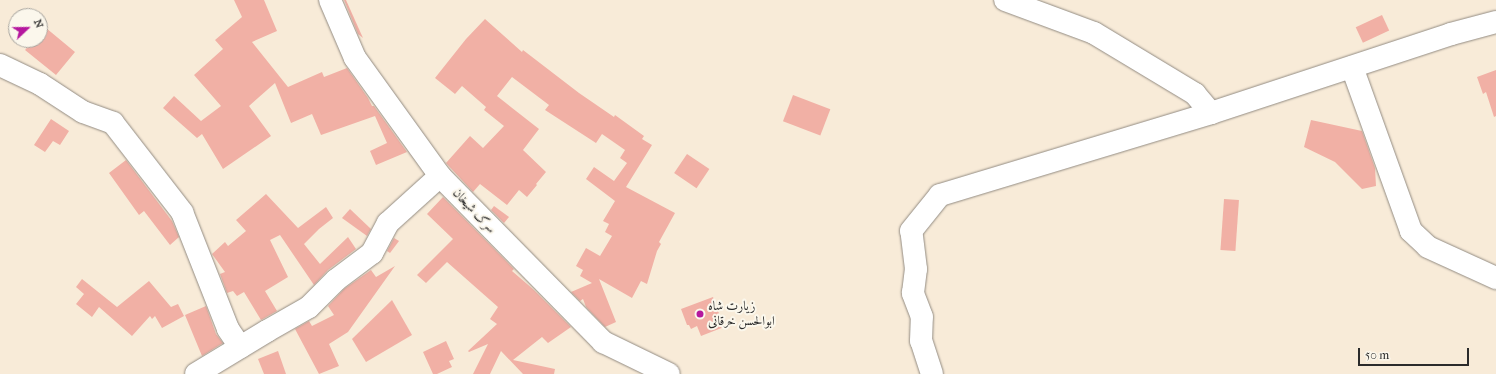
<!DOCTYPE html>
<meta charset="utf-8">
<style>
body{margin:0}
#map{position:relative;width:1496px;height:374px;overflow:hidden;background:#f8ebd8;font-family:"IM FELL French Canon",Amiri,serif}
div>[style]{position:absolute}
.building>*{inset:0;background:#f1b0a5;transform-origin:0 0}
.roads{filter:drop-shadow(0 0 1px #928b82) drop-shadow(0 0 1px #928b82)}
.minor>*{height:22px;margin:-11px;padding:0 11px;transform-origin:11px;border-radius:11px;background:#fff}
.dots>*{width:11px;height:11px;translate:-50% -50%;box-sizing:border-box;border:2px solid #fbf7ec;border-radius:50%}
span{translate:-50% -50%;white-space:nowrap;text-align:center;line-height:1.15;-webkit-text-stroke:4px #fbf7ec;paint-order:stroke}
.street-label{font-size:13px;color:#2b2b2b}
.poi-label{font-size:13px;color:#2b2b2b}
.left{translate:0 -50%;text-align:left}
.north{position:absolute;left:8px;top:8px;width:40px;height:40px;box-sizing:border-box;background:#fbf7ec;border:1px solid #a8a59f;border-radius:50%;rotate:68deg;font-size:11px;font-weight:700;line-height:16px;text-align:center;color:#2b2b2b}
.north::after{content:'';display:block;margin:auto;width:14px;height:18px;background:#b5179e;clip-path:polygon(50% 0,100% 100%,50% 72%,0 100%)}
.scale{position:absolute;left:1358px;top:348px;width:111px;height:18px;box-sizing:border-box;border:2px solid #2b2b2b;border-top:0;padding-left:5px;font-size:12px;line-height:14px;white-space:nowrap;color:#2b2b2b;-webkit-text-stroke:3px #fbf7ec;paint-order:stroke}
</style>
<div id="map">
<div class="building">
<i style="clip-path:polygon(234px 0,264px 0,277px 31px,252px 42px,288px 87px,322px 72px,324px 77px,347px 68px,368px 98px,372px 106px,374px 106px,407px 152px,376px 165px,370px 151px,387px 143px,375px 116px,321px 135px,312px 114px,291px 123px,275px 83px,249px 106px,271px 136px,223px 169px,202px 134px,197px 138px,163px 108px,174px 96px,201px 121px,221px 106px,194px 75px,223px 49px,215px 40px,242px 17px)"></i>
<i style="clip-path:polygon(344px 0,346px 0,363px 38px,358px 34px)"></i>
<i style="left:1382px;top:15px;width:17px;height:29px;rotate:65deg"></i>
<i style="clip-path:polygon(485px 19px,522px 52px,523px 50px,579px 93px,614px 117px,615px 115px,644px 136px,642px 139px,652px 145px,626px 187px,675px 213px,659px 242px,661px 244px,657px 251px,647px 284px,641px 281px,632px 298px,599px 279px,616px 322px,605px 327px,586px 307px,583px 299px,580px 301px,571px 292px,592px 283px,580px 276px,583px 270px,576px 266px,586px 248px,600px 256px,612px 236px,605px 232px,609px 224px,603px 221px,615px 201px,586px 179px,594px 167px,614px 181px,627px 163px,620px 158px,625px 150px,602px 134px,596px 143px,545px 110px,549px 105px,512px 77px,497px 96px,539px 129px,523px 150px,546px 172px,536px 184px,537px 185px,527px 197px,519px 190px,507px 205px,480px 184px,473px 192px,446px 163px,470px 136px,483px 148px,504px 126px,484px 110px,486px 107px,462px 86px,455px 94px,435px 78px,466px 39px)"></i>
<i style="clip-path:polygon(40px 23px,75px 52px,56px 75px,25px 50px,34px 40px,40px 40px)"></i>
<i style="clip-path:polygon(1496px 70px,1496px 116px,1494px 117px,1486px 92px,1483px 94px,1477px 77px)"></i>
<i style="left:793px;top:95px;width:40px;height:28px;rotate:21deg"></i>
<i style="clip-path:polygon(51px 119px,69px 131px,60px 145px,53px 141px,45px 152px,34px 145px)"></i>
<i style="clip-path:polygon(1311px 120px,1362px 131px,1375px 168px,1376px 186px,1362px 189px,1335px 162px,1304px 147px)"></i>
<i style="left:687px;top:154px;width:27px;height:23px;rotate:34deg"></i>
<i style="clip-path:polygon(126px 160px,172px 221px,179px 237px,170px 245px,144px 211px,139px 215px,109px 173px)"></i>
<i style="clip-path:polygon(266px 194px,298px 228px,326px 207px,333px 218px,319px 229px,304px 244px,320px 264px,348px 237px,356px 249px,328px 270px,314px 285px,280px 235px,270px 240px,288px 277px,265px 291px,277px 311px,261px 320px,244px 292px,237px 296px,233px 291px,227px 293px,220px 274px,225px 272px,212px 254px,225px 242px,228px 246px,246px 231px,236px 220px)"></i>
<i style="clip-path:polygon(443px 197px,514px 269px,512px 271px,534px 290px,571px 327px,548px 343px,542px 337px,513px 360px,555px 369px,554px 374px,523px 374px,501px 351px,490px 374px,473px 374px,488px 344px,469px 352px,468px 351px,497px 324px,490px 319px,498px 307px,447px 262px,426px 283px,417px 275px,453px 239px,427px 214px)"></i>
<i style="left:1224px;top:199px;width:15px;height:51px;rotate:4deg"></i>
<i style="clip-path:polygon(494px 206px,509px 217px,504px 223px,491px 210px)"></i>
<i style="clip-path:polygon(350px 209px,371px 229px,367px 236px,342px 218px)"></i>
<i style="clip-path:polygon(394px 238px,399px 241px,390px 253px,387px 251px)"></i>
<i style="clip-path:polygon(395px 266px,348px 332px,329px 344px,339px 366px,319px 374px,295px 329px,309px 321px,312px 326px,334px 315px,328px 306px,344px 289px,371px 270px,376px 277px)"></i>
<i style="clip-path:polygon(82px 279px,117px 307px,149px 281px,171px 307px,178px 304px,184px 316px,162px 328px,155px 316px,152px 319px,150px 316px,132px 336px,99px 307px,92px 317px,76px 304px,84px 294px,76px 287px)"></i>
<i style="clip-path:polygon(713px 297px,724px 327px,701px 336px,697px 326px,691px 329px,689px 325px,687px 325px,681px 309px)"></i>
<i style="clip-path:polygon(392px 300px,412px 335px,366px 362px,352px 339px)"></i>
<i style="clip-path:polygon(206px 306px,216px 334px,223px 343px,202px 356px,185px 315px)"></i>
<i style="clip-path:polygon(446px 341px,454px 359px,449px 361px,452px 367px,437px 374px,433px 374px,423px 352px)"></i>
<i style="clip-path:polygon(278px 351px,286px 374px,264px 374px,258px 359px)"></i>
</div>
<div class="roads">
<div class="minor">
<i style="left:330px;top:0;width:63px;rotate:66.7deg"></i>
<i style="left:355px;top:58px;width:145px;rotate:54.2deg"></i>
<i style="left:440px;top:176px;width:233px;rotate:45.5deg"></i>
<i style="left:603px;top:342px;width:73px;rotate:25.9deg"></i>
<i style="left:1005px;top:0;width:95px;rotate:20.3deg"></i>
<i style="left:1094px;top:33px;width:118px;rotate:31.1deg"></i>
<i style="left:1195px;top:94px;width:25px;rotate:50deg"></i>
<i style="left:0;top:65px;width:44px;rotate:25.4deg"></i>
<i style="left:40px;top:84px;width:51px;rotate:33.1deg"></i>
<i style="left:83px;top:112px;width:32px;rotate:20deg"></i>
<i style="left:113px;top:123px;width:113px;rotate:52.2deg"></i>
<i style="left:182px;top:212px;width:126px;rotate:68.5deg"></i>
<i style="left:228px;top:329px;width:22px;rotate:56deg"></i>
<i style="left:1352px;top:67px;width:174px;rotate:70.2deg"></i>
<i style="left:1411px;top:231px;width:23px;rotate:43deg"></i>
<i style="left:1428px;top:247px;width:75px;rotate:24.5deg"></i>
<i style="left:196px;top:374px;width:83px;rotate:-31.2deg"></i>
<i style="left:267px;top:331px;width:48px;rotate:-29.7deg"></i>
<i style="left:309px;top:307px;width:38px;rotate:-45deg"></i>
<i style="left:336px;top:280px;width:45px;rotate:-36.9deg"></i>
<i style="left:372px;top:253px;width:34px;rotate:-62deg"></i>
<i style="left:388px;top:223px;width:70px;rotate:-42.1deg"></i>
<i style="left:932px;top:374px;width:35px;rotate:-108deg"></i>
<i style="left:921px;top:341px;width:24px;rotate:-88deg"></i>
<i style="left:922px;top:317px;width:26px;rotate:-111deg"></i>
<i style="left:913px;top:293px;width:24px;rotate:-83deg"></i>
<i style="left:916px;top:269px;width:38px;rotate:-97deg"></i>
<i style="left:911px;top:231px;width:46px;rotate:-51.1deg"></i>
<i style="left:940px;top:195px;width:283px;rotate:-16.8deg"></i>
<i style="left:1211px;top:113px;width:253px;rotate:-18.2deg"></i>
<i style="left:1451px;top:34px;width:47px;rotate:-14.9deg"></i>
</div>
</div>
<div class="dots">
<i style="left:700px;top:314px;background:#b5179e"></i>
</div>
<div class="street-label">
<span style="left:474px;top:211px;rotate:46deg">سرک شیخان</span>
</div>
<div class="poi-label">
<span class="left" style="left:708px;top:314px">زیارت شاه<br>ابوالحسن خرقانی</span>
</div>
<div class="north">N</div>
<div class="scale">50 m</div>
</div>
